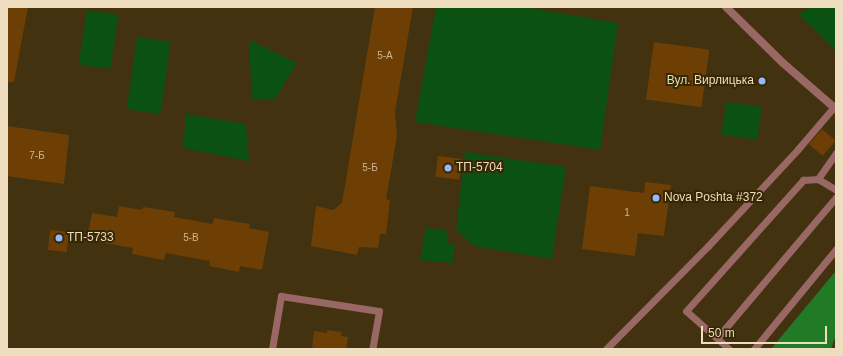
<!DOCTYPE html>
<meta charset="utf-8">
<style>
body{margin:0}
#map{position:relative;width:843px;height:356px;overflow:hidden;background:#42320f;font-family:Helvetica,sans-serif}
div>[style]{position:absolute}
.green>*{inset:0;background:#0b5212;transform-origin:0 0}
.forest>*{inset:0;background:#207a26}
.building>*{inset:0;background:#6d3f05;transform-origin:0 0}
.service>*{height:7px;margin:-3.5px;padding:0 3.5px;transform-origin:3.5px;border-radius:3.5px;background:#9a6864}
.minor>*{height:8px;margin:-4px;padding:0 4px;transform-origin:4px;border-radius:4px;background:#9a6864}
.dots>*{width:11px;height:11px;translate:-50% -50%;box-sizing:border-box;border:2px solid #372804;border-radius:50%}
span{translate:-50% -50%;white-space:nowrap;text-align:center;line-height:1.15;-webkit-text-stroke:4px #372804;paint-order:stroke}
.number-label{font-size:10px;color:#ceb690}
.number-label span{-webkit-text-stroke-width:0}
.poi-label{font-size:12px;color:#eeddbe}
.right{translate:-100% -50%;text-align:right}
.left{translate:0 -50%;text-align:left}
.frame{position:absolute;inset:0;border:8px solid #eeddbe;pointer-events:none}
.scale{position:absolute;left:701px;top:326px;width:126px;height:18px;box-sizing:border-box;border:2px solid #eeddbe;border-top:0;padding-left:5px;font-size:12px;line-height:14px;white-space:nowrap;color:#eeddbe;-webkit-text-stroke:3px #372804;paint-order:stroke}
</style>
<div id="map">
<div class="green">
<i style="clip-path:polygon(436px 7px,523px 7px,618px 23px,600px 150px,415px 122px)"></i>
<i style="clip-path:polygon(809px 7px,836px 7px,836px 51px,799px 15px)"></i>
<i style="left:87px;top:10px;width:32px;height:55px;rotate:9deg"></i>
<i style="left:137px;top:37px;width:34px;height:73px;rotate:8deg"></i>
<i style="clip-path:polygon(249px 40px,297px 63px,275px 99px,252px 99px)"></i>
<i style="left:726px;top:102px;width:36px;height:33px;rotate:8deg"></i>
<i style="clip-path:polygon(186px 114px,246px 124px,249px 161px,183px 148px)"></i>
<i style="clip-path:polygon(465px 152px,566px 167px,552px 259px,474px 246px,456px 230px)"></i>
<i style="clip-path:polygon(426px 228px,446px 230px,448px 243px,455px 245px,453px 263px,420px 260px)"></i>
</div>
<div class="forest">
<i style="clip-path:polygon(834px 273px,836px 274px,836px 335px,831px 349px,771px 349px)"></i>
</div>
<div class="building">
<i style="clip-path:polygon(7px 7px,28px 7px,14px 82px,7px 82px)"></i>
<i style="clip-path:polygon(375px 7px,413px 7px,395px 112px,397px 136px,386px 199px,390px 200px,386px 234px,380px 234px,378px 248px,359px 247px,357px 255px,311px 246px,316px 206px,333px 210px,342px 203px)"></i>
<i style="left:654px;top:42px;width:56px;height:58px;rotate:8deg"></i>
<i style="clip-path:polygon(7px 126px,69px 135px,64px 184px,7px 176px)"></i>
<i style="left:822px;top:129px;width:18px;height:20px;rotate:41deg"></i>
<i style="left:438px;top:156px;width:24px;height:21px;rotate:7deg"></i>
<i style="clip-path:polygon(645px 182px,671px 185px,664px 236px,638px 233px,635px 256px,582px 249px,590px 186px,644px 193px)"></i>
<i style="clip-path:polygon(119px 206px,142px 210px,143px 207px,175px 212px,174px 217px,212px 224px,214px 218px,250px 224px,249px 228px,269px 232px,262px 270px,240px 266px,239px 272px,209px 266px,210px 261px,166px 253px,164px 260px,132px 254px,133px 248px,87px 240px,92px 213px,117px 217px)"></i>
<i style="left:50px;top:230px;width:19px;height:20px;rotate:6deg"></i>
<i style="clip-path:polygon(327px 330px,342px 332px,341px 336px,348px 337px,346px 349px,312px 349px,314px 331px,327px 333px)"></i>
</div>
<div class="service">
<i style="left:836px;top:153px;width:32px;rotate:125deg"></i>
<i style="left:818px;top:179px;width:21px;rotate:31deg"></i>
<i style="left:717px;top:338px;width:185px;rotate:-49.8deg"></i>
<i style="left:272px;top:349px;width:54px;rotate:-80.4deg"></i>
<i style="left:281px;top:296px;width:99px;rotate:8.7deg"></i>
<i style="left:379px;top:311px;width:39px;rotate:100deg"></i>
<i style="left:606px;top:349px;width:145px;rotate:-45.3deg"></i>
<i style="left:708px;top:246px;width:132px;rotate:-47.1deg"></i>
<i style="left:798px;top:149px;width:54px;rotate:-49.5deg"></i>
<i style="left:729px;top:349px;width:57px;rotate:-138.5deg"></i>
<i style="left:686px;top:311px;width:176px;rotate:-48.2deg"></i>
<i style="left:803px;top:180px;width:15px;rotate:-4deg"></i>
<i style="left:754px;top:349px;width:129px;rotate:-50.6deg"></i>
</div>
<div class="minor">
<i style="left:726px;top:7px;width:80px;rotate:44.5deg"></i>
<i style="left:783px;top:63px;width:70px;rotate:41deg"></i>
</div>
<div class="dots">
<i style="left:762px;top:81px;background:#94b7fd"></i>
<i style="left:448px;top:168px;background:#94b7fd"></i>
<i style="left:656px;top:198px;background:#94b7fd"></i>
<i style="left:59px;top:238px;background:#94b7fd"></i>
</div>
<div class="number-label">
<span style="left:385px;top:56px">5-А</span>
<span style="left:37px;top:156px">7-Б</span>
<span style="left:370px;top:168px">5-Б</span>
<span style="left:627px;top:213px">1</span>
<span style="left:191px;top:238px">5-В</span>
</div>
<div class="poi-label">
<span class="right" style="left:754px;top:81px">Вул. Вирлицька</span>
<span class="left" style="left:456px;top:168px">ТП-5704</span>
<span class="left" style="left:664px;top:198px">Nova Poshta #372</span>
<span class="left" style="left:67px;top:238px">ТП-5733</span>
</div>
<div class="frame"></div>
<div class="scale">50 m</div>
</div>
